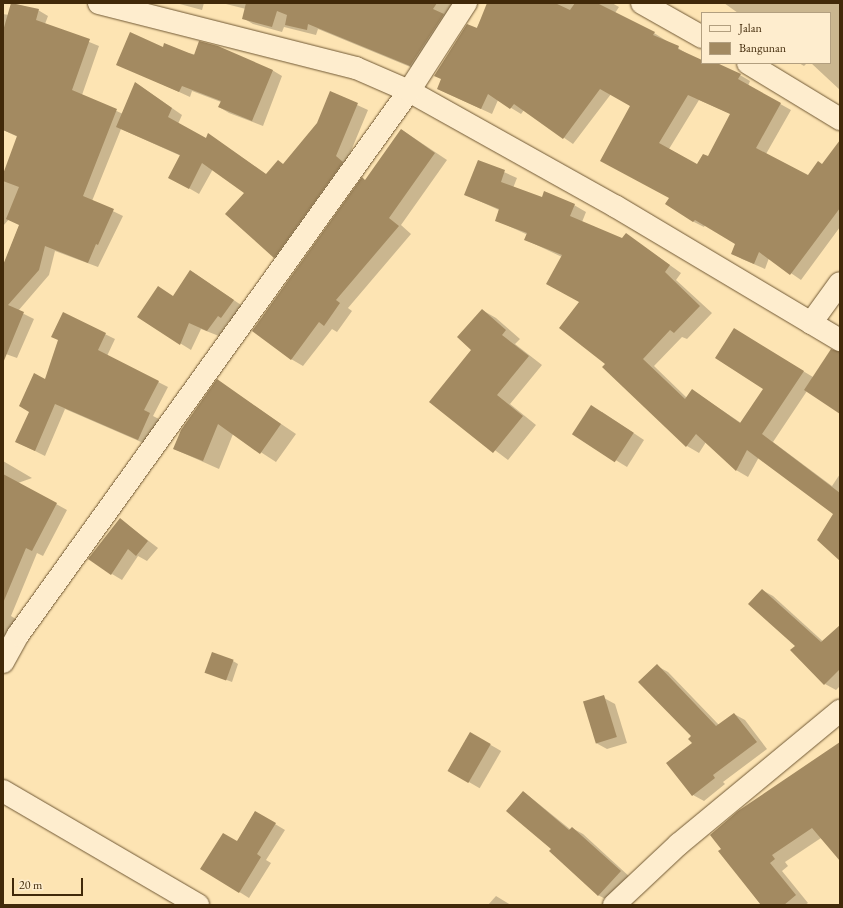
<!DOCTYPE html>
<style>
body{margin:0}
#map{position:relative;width:843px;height:908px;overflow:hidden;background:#fde4b3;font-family:"EB Garamond",serif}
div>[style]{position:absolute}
.shadow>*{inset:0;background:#0003;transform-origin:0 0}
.building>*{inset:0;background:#a38a61;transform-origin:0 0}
.roads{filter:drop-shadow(0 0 1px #705834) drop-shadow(0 0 1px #705834)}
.minor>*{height:22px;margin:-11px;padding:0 11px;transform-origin:11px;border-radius:11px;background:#feedce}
span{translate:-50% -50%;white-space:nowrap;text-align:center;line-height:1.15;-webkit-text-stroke:3px #feedce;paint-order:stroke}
.frame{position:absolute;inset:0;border:4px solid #412909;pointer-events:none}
.legend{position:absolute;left:701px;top:12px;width:130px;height:52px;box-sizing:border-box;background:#feedce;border:1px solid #b29f7f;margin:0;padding:5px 7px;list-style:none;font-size:12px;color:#412909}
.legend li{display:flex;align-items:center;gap:8px;height:20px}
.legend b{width:20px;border:1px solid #b29f7f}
.scale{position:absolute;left:12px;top:878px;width:71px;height:18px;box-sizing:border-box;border:2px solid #412909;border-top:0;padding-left:5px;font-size:12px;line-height:14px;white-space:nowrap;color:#412909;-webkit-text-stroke:3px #feedce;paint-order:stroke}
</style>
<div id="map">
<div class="shadow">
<i style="clip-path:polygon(12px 3px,38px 10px,48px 16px,45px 24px,99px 46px,82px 95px,123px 114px,136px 83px,182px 115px,178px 124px,206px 139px,208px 134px,267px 175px,278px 161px,284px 165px,318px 124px,331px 93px,368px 110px,346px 163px,284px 263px,274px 257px,245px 193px,213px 169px,199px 194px,180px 183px,181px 156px,121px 129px,92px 201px,123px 216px,98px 267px,55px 251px,49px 275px,18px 311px,34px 319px,17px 358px,3px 353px,3px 267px,32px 193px,3px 226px,3px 177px,18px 137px,3px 130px,3px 14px,9px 15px)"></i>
<i style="clip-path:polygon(176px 3px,204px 3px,202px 10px)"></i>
<i style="clip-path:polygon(222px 3px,464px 3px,420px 71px,318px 29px,316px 35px,284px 27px,282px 32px,253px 24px,243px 18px,246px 9px)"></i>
<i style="clip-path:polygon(evenodd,489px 3px,612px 3px,619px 7px,615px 13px,654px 33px,702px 63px,715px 63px,740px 75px,750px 81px,748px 86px,791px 110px,766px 154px,840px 207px,840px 227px,801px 280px,769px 258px,765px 269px,742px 259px,732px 253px,736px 244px,705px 225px,704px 227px,694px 222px,666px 203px,670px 198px,631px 106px,611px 94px,573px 144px,524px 110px,521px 114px,498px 100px,492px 114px,438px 89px,453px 76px,489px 3px,699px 100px,731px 114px,708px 158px,697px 165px,669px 149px,699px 100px)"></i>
<i style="clip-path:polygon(724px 3px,840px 3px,840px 90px,811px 63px,830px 63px,830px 13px,738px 13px)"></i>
<i style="clip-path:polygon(163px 48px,272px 70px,282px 76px,263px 126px,229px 113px,219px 107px,221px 102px,192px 91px,190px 97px,118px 64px)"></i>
<i style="clip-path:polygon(799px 63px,807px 63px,804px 66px)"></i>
<i style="clip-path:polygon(402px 130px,447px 160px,401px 225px,411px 234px,348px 308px,352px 311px,337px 332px,332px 329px,303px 366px,291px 359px,366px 181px)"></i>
<i style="clip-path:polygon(479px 161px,517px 178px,513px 188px,542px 198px,574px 205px,586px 212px,582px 222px,622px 239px,626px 234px,681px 273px,676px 280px,712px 313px,687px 339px,682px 337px,654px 366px,687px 398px,692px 390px,741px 423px,764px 389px,746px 337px,813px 377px,840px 358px,840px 413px,807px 391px,773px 442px,832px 486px,840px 474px,840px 560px,835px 514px,759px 457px,748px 477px,736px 470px,706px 442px,699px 453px,687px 446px,607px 364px,562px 257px,526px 240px,528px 235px,496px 220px,499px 210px,466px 195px)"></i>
<i style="clip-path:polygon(191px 271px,244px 307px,233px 324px,229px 321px,219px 336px,201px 329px,191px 350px,138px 317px,173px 297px)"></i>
<i style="clip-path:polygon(482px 310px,496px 318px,520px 339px,515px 344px,542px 365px,510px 404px,536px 425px,508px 460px,431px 402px,472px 350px)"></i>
<i style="clip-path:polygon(64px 314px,115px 339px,107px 356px,168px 387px,153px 416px,159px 419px,148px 445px,65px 409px,45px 456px,17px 442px,46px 381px,59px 340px)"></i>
<i style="clip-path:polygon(218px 381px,296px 434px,276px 462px,233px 434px,219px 469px,174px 449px)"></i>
<i style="clip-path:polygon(602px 412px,644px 440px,627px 467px,573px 434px)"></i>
<i style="clip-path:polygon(3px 461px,32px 478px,18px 483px,67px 510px,43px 556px,37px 553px,11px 616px,21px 622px,3px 646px)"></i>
<i style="clip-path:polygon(120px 519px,158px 548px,147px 561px,138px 556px,122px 580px,112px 574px)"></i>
<i style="clip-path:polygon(762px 590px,773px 596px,828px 646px,818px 661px)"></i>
<i style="clip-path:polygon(840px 643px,840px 686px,836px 690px,825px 684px)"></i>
<i style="clip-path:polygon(233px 661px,238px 664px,232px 682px,206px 672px)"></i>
<i style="clip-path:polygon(657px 666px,668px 672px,719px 725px,734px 714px,745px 720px,767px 749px,723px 782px,725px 784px,704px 801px,693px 795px,692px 737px)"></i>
<i style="clip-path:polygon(604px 698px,615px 704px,627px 743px,607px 749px,596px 743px)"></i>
<i style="left:470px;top:733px;width:36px;height:43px;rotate:30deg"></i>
<i style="clip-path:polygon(840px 751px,840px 859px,821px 838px,785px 862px,788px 866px,782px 871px,808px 903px,805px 905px,761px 905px,720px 851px)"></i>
<i style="clip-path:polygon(524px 792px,571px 830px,572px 828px,583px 834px,631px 878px,609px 901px,598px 895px,552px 849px)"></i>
<i style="clip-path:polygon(255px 812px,285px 830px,266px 860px,271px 863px,249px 898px,201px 868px,237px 842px)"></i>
<i style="clip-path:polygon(496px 896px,511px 905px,488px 905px)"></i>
</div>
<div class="building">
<i style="clip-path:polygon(11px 3px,39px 9px,36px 20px,90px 39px,72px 90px,117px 109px,83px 196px,114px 209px,98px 245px,96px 244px,88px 263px,45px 246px,39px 270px,8px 305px,24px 312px,3px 363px,3px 265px,19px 225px,6px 219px,19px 187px,3px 181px,3px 174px,17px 136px,3px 130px,3px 31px)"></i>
<i style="clip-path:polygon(246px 3px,437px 3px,433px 9px,444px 14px,410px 66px,308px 24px,307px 30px,285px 25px,287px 15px,277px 11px,272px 27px,242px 19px)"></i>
<i style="clip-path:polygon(evenodd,487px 3px,555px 3px,570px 10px,575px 3px,597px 3px,655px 32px,653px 35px,679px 46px,678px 49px,702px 60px,702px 63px,717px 63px,741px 74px,738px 79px,781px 103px,756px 148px,808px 175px,818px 161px,822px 164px,840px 140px,840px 208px,790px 275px,759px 252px,754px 264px,731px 254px,735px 244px,695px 220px,693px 222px,665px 204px,669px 198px,600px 161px,630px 106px,600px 89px,563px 139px,514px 104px,510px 109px,488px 94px,481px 109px,437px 89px,441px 79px,434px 76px,467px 24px,477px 28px,487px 3px,688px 95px,730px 114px,708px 156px,703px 154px,697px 164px,659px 143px,688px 95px)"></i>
<i style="clip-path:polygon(130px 32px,163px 47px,164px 43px,194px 55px,199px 41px,218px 46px,273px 70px,252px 121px,218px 107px,221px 101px,182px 86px,179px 92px,116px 65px)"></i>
<i style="clip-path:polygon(135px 82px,172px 108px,168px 117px,206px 138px,208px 133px,266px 174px,278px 160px,283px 164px,317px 123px,330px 91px,358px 103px,336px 156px,343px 162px,274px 258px,225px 214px,244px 193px,202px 163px,189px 189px,168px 178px,180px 155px,116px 127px)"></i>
<i style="clip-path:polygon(401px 129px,435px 153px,389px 218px,399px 226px,336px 300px,340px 303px,324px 326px,319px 322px,291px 360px,252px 331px,362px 177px,365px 180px)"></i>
<i style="clip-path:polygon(478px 160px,505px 170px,501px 182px,542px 197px,544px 191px,575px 204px,570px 216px,622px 238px,626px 233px,670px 265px,665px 272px,700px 306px,674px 333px,670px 330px,643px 359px,685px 399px,692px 389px,740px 423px,763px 389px,715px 358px,734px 328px,804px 371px,762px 434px,840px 493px,840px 561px,817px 540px,833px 514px,747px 450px,736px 471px,696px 434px,686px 447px,602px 367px,605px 364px,559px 328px,579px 302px,546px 284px,562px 255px,524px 240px,527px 233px,495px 221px,499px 209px,464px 195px)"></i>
<i style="clip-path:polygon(190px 270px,234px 300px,221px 318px,218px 316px,207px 331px,189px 323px,180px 345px,137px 317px,158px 286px,173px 296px)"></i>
<i style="clip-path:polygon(482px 309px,506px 330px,502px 335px,529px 356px,497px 395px,523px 416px,493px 453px,429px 402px,471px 350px,457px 337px)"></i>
<i style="clip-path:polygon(63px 312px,106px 333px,98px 350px,159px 381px,144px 410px,150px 413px,138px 440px,55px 404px,35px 451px,15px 442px,29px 412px,19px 406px,34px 373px,45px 379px,58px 340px,51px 337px)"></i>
<i style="clip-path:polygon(831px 349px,840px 352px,840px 414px,804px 390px)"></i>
<i style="clip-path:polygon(217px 379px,281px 424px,260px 454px,218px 424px,203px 461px,173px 449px,181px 430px)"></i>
<i style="left:591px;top:405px;width:51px;height:35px;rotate:33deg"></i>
<i style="clip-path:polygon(3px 474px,57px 503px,32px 551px,26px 548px,3px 603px)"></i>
<i style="clip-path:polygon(120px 518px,148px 541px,136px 556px,128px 549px,111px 575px,88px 559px)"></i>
<i style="clip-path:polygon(762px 589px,821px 642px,840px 625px,840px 669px,824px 685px,790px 650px,795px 646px,748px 604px)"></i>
<i style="left:212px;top:652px;width:23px;height:22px;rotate:20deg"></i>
<i style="clip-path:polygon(657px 664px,716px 726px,734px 713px,757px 742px,713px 775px,715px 778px,692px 796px,666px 763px,692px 743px,688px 739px,691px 736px,638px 682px)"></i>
<i style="left:604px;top:695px;width:44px;height:22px;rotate:73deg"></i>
<i style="left:470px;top:732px;width:24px;height:45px;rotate:30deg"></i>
<i style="clip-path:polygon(840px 742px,840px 861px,812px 828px,772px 855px,775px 859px,770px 863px,796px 895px,784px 905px,761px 905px,718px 851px,721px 849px,710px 835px,738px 811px)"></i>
<i style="clip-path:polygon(523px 791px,569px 830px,572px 827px,621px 871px,598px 896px,549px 851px,551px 849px,506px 811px)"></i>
<i style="clip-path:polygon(255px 811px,276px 823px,257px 854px,261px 857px,239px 893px,200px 869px,223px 833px,237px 841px)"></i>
</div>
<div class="roads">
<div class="minor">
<i style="left:99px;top:3px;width:265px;rotate:14.2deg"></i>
<i style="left:356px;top:68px;width:58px;rotate:23.5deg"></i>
<i style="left:409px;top:91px;width:236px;rotate:29.2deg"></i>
<i style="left:615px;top:206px;width:262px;rotate:30.8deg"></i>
<i style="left:642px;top:3px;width:69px;rotate:29.5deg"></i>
<i style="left:748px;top:63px;width:108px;rotate:31.3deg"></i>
<i style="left:811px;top:323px;width:49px;rotate:-54.1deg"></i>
<i style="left:3px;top:662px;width:31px;rotate:-61deg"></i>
<i style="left:18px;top:635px;width:670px;rotate:-54.29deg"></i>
<i style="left:409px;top:91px;width:105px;rotate:-57.1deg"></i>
<i style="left:3px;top:791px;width:226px;rotate:30.3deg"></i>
<i style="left:614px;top:905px;width:89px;rotate:-43.2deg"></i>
<i style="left:679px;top:844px;width:209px;rotate:-39.6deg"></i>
</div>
</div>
<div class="frame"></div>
<ul class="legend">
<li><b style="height:5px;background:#feedce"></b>Jalan</li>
<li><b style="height:11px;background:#a38a61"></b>Bangunan</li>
</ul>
<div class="scale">20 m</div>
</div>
